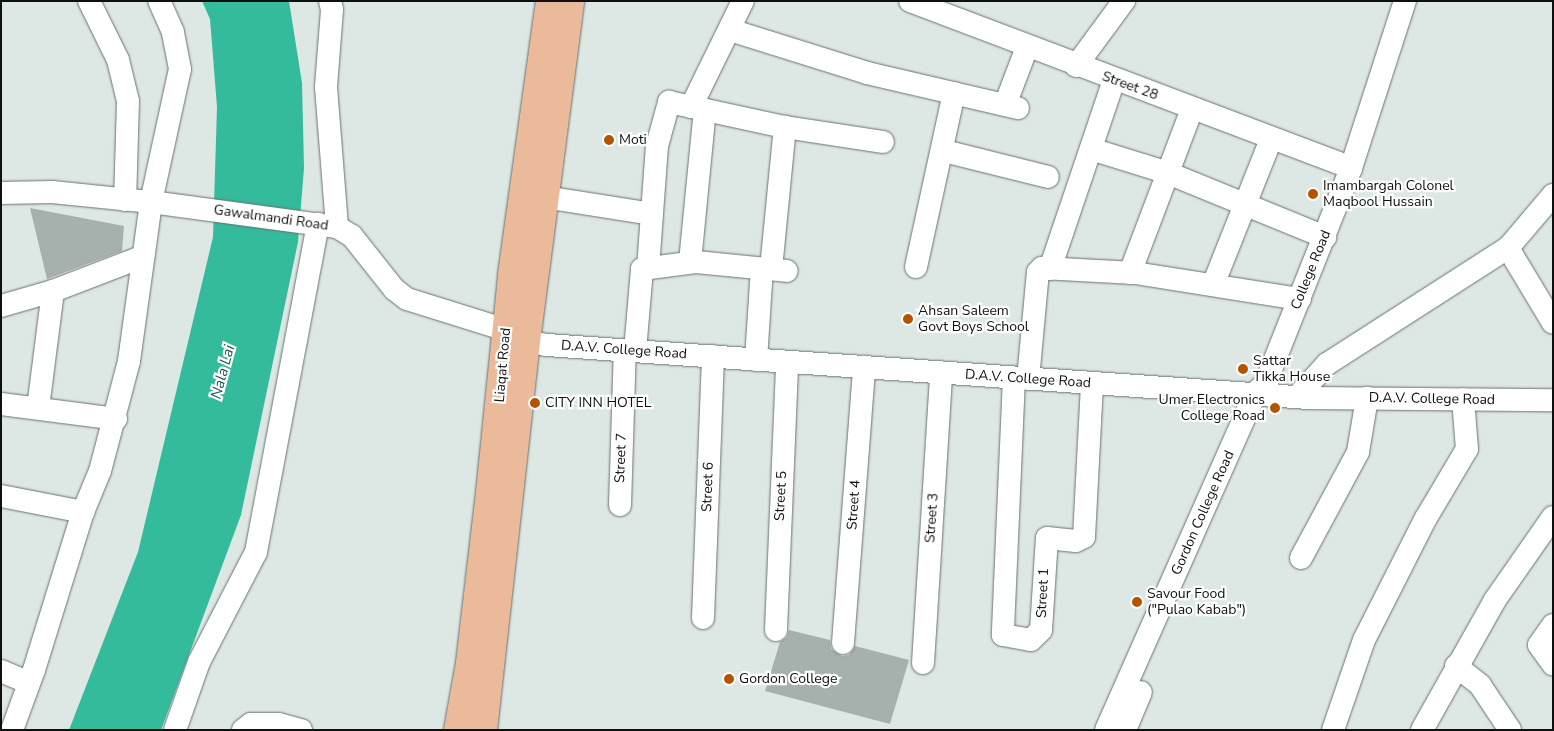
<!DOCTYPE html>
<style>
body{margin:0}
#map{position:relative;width:1554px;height:731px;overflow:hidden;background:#dde7e4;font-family:"Nunito Sans",sans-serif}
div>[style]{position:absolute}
.water>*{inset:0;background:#34bb9b}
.building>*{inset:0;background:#a6b0ad}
.roads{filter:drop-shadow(0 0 1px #69726e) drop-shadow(0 0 1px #69726e)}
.minor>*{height:22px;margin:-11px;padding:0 11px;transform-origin:11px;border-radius:11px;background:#fff}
.major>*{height:28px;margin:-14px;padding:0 14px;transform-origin:14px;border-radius:14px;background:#ebba9b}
.dots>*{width:14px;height:14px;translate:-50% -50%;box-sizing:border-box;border:2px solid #fff;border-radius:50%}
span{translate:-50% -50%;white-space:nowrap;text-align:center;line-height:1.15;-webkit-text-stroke:4.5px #fff;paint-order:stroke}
.street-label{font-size:14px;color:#0d100f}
.poi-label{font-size:14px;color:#0d100f}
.left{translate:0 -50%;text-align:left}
.right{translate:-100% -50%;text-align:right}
.water-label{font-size:15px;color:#1f5446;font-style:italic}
.frame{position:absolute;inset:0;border:2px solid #0d100f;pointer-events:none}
</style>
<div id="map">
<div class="water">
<i style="clip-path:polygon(202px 1px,289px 1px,302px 83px,304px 168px,298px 242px,241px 515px,161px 730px,69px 730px,138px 552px,213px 237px,217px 107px,210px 19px)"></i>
</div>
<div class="building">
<i style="clip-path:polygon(30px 208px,124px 226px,122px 251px,47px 279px)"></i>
<i style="clip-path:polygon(789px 630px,830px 640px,831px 649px,842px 656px,849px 655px,855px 646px,909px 660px,890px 724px,765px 691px,780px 642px,787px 637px)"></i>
</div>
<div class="roads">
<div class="minor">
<i style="left:89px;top:1px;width:66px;rotate:63.8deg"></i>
<i style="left:118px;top:60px;width:42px;rotate:76.3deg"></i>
<i style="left:128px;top:101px;width:99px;rotate:91.7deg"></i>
<i style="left:330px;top:1px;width:9px;rotate:77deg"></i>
<i style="left:332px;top:10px;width:77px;rotate:94.5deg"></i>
<i style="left:326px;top:87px;width:140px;rotate:85.5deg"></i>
<i style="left:910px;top:1px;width:472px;rotate:20.7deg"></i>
<i style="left:730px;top:30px;width:144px;rotate:17.4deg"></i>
<i style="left:867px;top:73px;width:155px;rotate:13.1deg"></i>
<i style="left:1076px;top:66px;width:81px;rotate:-53.6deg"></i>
<i style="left:1005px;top:105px;width:62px;rotate:-69.2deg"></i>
<i style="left:691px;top:107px;width:118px;rotate:-63.9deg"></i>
<i style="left:1091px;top:149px;width:81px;rotate:17.3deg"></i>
<i style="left:1168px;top:173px;width:170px;rotate:22.2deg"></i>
<i style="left:944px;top:151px;width:107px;rotate:14deg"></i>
<i style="left:1px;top:193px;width:51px;rotate:-1.1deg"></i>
<i style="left:52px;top:192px;width:100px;rotate:5.8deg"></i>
<i style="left:151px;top:202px;width:188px;rotate:7.7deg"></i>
<i style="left:337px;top:227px;width:17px;rotate:31deg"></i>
<i style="left:352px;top:236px;width:68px;rotate:51.6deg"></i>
<i style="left:394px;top:289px;width:16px;rotate:38deg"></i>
<i style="left:407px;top:299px;width:104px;rotate:17.4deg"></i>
<i style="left:506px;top:330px;width:23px;rotate:29deg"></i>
<i style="left:526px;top:341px;width:21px;rotate:11deg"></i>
<i style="left:547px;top:345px;width:764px;rotate:3.98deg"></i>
<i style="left:1309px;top:398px;width:244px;rotate:0.5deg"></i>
<i style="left:545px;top:197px;width:108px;rotate:9deg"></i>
<i style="left:1508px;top:248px;width:87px;rotate:59deg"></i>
<i style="left:690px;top:262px;width:153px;rotate:-84.4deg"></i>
<i style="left:916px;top:267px;width:178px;rotate:-77.7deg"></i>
<i style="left:648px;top:268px;width:122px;rotate:-85.8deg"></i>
<i style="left:657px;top:146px;width:46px;rotate:-74.7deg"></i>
<i style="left:669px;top:102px;width:119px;rotate:12.2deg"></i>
<i style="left:785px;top:127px;width:99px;rotate:8.7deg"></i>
<i style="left:771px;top:269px;width:143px;rotate:-84.4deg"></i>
<i style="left:1050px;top:269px;width:200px;rotate:-71.3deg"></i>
<i style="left:1130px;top:273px;width:175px;rotate:-69.3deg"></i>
<i style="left:1213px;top:285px;width:157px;rotate:-68.3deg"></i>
<i style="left:1px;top:306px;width:54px;rotate:-16.1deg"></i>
<i style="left:53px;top:291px;width:97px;rotate:-21deg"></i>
<i style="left:635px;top:351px;width:82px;rotate:-85.1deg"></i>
<i style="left:642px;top:269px;width:54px;rotate:-7.4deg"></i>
<i style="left:696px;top:262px;width:91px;rotate:5.6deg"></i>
<i style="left:756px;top:360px;width:92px;rotate:-86.3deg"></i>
<i style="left:1014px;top:378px;width:257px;rotate:92.5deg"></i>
<i style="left:1003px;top:635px;width:28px;rotate:10deg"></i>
<i style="left:1031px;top:640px;width:14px;rotate:-45deg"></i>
<i style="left:1041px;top:630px;width:92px;rotate:-86.3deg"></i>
<i style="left:1047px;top:538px;width:29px;rotate:6deg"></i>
<i style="left:1076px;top:541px;width:9px;rotate:-27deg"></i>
<i style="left:1084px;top:537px;width:154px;rotate:-87deg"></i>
<i style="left:1028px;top:379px;width:107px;rotate:-84.7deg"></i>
<i style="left:1038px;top:272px;width:6px;rotate:-45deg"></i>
<i style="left:1042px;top:268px;width:93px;rotate:3.1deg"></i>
<i style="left:1135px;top:273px;width:167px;rotate:9deg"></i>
<i style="left:1271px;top:396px;width:15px;rotate:-110deg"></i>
<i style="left:1266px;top:382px;width:230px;rotate:-68.3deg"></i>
<i style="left:1351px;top:168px;width:176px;rotate:-72.1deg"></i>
<i style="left:1297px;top:397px;width:45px;rotate:-47.7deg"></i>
<i style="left:1327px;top:364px;width:215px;rotate:-32.7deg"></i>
<i style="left:1508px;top:248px;width:70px;rotate:-49.7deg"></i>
<i style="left:1px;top:404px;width:116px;rotate:7.4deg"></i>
<i style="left:38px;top:408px;width:118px;rotate:-82.7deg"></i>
<i style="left:1px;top:496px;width:84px;rotate:11deg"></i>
<i style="left:83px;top:512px;width:44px;rotate:-67.5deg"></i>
<i style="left:100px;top:471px;width:114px;rotate:-75.2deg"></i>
<i style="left:129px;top:361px;width:161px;rotate:-82.1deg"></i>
<i style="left:151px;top:202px;width:136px;rotate:-77.7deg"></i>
<i style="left:180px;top:69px;width:38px;rotate:-101deg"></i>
<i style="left:173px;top:32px;width:34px;rotate:-114deg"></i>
<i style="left:620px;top:505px;width:155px;rotate:-88.2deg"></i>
<i style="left:1301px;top:558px;width:120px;rotate:-61.7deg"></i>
<i style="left:1358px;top:452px;width:55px;rotate:-80.5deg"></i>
<i style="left:703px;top:618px;width:262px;rotate:-87.8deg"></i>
<i style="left:1553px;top:625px;width:24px;rotate:125deg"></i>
<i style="left:1539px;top:645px;width:24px;rotate:54deg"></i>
<i style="left:776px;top:630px;width:268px;rotate:-87.6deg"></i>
<i style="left:843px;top:643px;width:277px;rotate:-85.6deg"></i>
<i style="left:923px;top:663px;width:291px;rotate:-86.4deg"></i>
<i style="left:1456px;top:666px;width:31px;rotate:38deg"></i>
<i style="left:1480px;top:685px;width:54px;rotate:56.3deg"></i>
<i style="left:1px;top:671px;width:30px;rotate:23deg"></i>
<i style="left:12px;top:730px;width:64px;rotate:-69.9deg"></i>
<i style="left:34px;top:670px;width:165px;rotate:-72.8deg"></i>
<i style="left:175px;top:730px;width:72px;rotate:-70.6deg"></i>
<i style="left:199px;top:662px;width:124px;rotate:-62.6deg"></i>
<i style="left:256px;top:552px;width:334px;rotate:-79.3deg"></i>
<i style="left:243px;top:730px;width:10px;rotate:-37deg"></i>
<i style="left:251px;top:724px;width:27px"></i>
<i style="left:278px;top:724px;width:24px;rotate:15deg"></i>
<i style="left:1106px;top:730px;width:368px;rotate:-66.1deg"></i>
<i style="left:1255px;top:393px;width:13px;rotate:-42deg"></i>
<i style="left:1125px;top:730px;width:41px;rotate:-67.2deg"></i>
<i style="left:1333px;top:730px;width:95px;rotate:-71deg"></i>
<i style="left:1364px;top:640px;width:137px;rotate:-63.1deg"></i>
<i style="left:1426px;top:518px;width:80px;rotate:-59.3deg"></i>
<i style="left:1467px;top:449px;width:50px;rotate:-94.6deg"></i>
<i style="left:1422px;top:730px;width:149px;rotate:-60.7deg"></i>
<i style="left:1495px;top:600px;width:101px;rotate:-55.1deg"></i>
</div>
<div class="major">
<i style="left:458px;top:730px;width:68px;rotate:-79.8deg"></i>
<i style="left:470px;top:663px;width:171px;rotate:-83.3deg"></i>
<i style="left:490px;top:493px;width:219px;rotate:-84.2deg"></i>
<i style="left:512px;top:275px;width:277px;rotate:-82.1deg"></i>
<i style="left:483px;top:730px;width:391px;rotate:-83.7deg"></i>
<i style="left:526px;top:341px;width:343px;rotate:-82.6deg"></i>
</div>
</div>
<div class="dots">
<i style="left:609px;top:140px;background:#b35500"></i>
<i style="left:1313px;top:194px;background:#b35500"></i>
<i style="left:908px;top:319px;background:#b35500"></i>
<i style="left:1243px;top:369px;background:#b35500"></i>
<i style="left:535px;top:403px;background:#b35500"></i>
<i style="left:1275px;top:408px;background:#b35500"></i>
<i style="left:1137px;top:602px;background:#b35500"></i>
<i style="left:729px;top:679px;background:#b35500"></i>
</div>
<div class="street-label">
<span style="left:1130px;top:86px;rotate:20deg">Street 28</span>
<span style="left:271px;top:218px;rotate:8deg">Gawalmandi Road</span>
<span style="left:1311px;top:270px;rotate:-68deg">College Road</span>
<span style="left:624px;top:350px;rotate:4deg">D.A.V. College Road</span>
<span style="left:503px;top:365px;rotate:-85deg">Liaqat Road</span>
<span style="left:1028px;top:379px;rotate:4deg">D.A.V. College Road</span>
<span style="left:1432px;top:399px;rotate:1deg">D.A.V. College Road</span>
<span style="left:621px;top:458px;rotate:-88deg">Street 7</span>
<span style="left:708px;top:487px;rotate:-88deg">Street 6</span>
<span style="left:781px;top:496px;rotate:-87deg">Street 5</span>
<span style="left:854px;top:505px;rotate:-86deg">Street 4</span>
<span style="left:1203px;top:513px;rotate:-66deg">Gordon College Road</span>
<span style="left:932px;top:518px;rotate:-86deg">Street 3</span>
<span style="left:1043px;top:593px;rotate:-87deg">Street 1</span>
</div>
<div class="poi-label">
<span class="left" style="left:619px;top:140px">Moti</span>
<span class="left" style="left:1323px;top:194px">Imambargah Colonel<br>Maqbool Hussain</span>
<span class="left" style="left:918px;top:319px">Ahsan Saleem<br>Govt Boys School</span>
<span class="left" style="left:1253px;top:369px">Sattar<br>Tikka House</span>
<span class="right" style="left:1265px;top:408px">Umer Electronics<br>College Road</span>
<span class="left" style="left:545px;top:403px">CITY INN HOTEL</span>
<span class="left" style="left:1147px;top:602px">Savour Food<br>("Pulao Kabab")</span>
<span class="left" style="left:739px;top:679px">Gordon College</span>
</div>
<div class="water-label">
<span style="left:223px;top:372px;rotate:-75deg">Nala Lai</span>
</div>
<div class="frame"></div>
</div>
